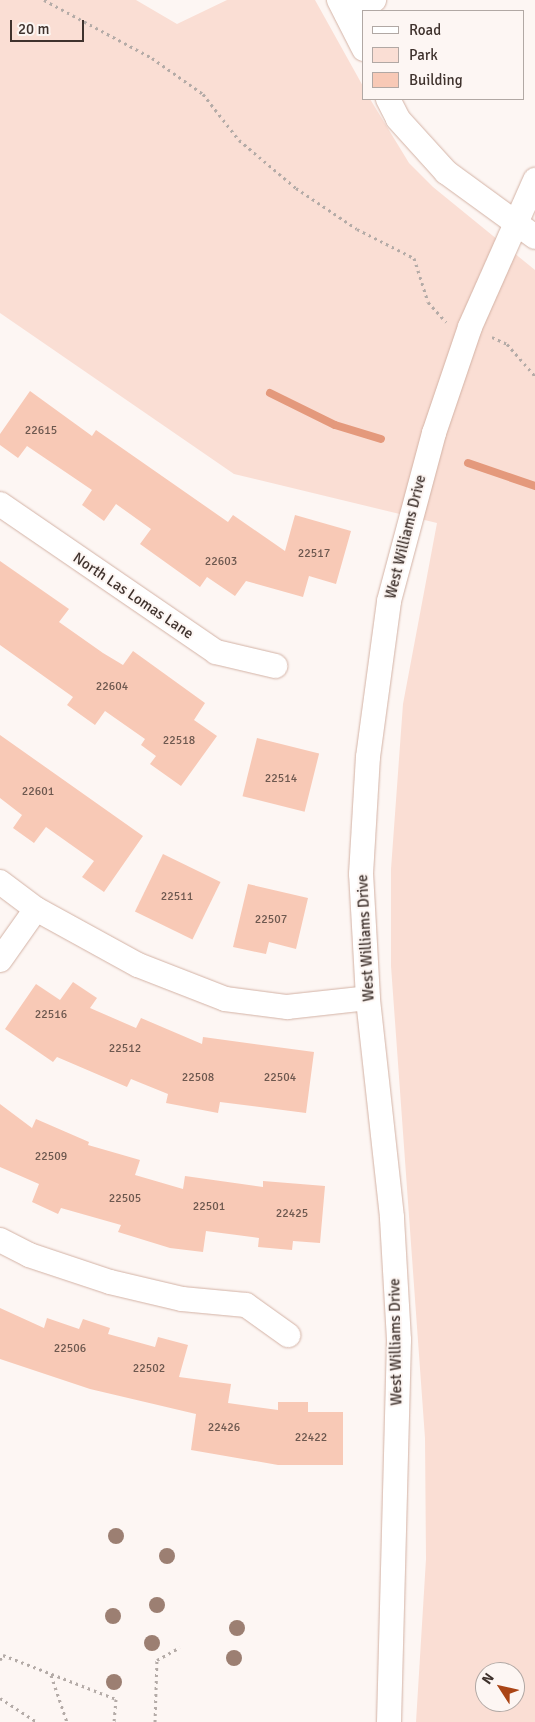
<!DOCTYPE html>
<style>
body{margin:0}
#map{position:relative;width:535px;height:1722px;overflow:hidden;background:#fdf6f3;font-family:Signika,sans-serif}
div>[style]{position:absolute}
.green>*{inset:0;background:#faded4}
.stream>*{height:8px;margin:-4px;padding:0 4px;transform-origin:4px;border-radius:4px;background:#e4997c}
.building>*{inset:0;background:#f8c9b6;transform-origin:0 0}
.path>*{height:3px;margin-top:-1.5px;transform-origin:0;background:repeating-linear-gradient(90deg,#b4aba7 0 2.5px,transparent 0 6.5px)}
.roads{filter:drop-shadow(0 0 1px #d3b2a5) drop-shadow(0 0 1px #d3b2a5)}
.minor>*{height:24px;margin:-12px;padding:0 12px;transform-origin:12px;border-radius:12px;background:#fff}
.trees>*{width:16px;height:16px;margin:-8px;border-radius:50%;background:#9c7f72}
span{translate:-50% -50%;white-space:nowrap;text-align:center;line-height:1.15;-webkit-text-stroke:4px #fdf6f3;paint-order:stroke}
.number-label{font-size:12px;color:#6d584f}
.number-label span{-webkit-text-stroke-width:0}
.street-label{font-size:15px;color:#3f322d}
.legend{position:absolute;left:362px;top:10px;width:162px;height:90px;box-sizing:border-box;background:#fdf6f3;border:1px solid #b1a8a4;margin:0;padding:6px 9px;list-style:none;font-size:15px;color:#3f322d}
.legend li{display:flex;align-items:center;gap:10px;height:25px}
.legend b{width:25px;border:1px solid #b1a8a4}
.north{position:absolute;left:475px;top:1662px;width:50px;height:50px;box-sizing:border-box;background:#fdf6f3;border:1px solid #b1a8a4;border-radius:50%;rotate:305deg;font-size:14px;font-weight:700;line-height:20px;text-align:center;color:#3f322d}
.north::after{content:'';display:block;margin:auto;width:18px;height:22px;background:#aa4516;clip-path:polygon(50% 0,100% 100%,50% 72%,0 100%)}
.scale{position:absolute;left:10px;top:20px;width:74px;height:22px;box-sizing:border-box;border:2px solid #3f322d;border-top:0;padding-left:6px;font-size:15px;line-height:18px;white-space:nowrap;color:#3f322d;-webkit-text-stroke:4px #fdf6f3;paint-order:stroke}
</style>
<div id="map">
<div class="green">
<i style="clip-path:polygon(evenodd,0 0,136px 0,177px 24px,227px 0,315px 0,364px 88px,364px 99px,370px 99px,409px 163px,433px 187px,535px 270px,535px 1722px,416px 1722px,426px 1559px,425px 1438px,391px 966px,391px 869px,403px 704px,437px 523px,234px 474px,0 313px,0 0,485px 1672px,515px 1672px,515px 1702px,485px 1702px,485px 1672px)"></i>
</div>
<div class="stream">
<i style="left:270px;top:393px;width:72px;rotate:26.2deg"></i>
<i style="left:335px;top:425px;width:48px;rotate:16.9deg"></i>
<i style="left:468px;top:463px;width:71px;rotate:18.9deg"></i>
</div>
<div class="building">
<i style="clip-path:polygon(30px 391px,92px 436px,96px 430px,228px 522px,233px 515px,285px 551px,295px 515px,351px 531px,336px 584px,309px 576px,303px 597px,246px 581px,235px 596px,207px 577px,200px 587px,140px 544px,151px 529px,116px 504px,104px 521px,82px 505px,92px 490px,27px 446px,18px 458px,0 445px,0 434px)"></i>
<i style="clip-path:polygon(0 561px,69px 609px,59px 622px,103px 653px,123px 665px,133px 651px,205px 703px,194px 720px,217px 736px,181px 786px,150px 764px,156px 756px,141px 745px,145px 739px,105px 711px,95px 725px,67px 705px,73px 697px,0 645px)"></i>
<i style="clip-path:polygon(0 735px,143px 836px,104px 892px,82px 877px,94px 861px,46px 827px,34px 843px,13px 828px,22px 815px,0 798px)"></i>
<i style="left:257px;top:738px;width:64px;height:60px;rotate:14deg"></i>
<i style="left:163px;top:854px;width:64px;height:64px;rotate:26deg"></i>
<i style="clip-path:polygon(248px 884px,308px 898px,296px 949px,269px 942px,266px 954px,233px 947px)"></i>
<i style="clip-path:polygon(73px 982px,97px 998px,90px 1008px,136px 1028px,141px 1018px,202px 1044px,203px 1037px,314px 1052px,306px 1113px,220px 1102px,218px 1113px,166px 1103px,168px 1094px,131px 1079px,127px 1087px,57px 1057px,53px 1062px,5px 1029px,36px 984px,60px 1000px)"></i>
<i style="clip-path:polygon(0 1104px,32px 1128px,36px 1119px,89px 1142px,88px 1145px,140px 1160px,135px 1175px,183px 1189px,185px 1176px,263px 1187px,263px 1181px,325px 1186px,320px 1243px,293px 1241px,292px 1250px,258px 1247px,259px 1238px,206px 1231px,203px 1252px,170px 1248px,118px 1232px,121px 1225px,61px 1208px,58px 1214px,32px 1202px,39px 1184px,0 1167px)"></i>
<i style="clip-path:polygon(0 1308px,44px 1328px,47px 1318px,79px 1329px,83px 1319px,110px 1328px,108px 1334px,155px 1347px,158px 1337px,188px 1345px,179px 1377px,231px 1384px,228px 1403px,278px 1410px,278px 1402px,308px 1402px,308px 1412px,343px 1412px,343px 1465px,278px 1465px,191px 1450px,196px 1414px,90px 1389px,0 1359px)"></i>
</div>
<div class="path">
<i style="left:44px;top:0;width:123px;rotate:28.2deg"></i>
<i style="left:152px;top:58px;width:62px;rotate:35.2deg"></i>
<i style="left:203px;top:94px;width:58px;rotate:52deg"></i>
<i style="left:239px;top:140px;width:75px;rotate:40.1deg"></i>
<i style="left:296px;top:188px;width:73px;rotate:33.9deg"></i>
<i style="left:357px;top:229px;width:64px;rotate:27deg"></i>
<i style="left:414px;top:258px;width:46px;rotate:72.3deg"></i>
<i style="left:428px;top:302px;width:27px;rotate:48deg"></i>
<i style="left:492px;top:337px;width:17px;rotate:25deg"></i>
<i style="left:507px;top:344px;width:43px;rotate:48.8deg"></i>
<i style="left:0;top:1660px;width:6px;rotate:-59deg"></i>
<i style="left:3px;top:1655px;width:121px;rotate:21.3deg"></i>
<i style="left:116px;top:1699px;width:23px;rotate:95deg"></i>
<i style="left:51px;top:1675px;width:50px;rotate:71.2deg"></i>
<i style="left:0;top:1698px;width:44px;rotate:33deg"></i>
<i style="left:155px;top:1722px;width:62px;rotate:-88.2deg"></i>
<i style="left:157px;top:1660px;width:26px;rotate:-29deg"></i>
</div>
<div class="roads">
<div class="minor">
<i style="left:339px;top:0;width:55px;rotate:63deg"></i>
<i style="left:347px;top:15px;width:31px;rotate:-29deg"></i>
<i style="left:388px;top:99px;width:22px;rotate:63deg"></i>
<i style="left:398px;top:119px;width:72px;rotate:47.8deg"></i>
<i style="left:446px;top:172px;width:110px;rotate:36.1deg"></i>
<i style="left:0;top:504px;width:262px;rotate:34.4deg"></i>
<i style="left:216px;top:652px;width:61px;rotate:13.3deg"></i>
<i style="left:0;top:882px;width:45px;rotate:36.9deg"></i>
<i style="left:36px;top:909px;width:116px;rotate:28.8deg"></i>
<i style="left:138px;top:965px;width:93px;rotate:21.3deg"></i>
<i style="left:225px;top:999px;width:63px;rotate:7.4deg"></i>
<i style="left:287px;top:1007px;width:81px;rotate:-6.3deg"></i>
<i style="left:0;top:960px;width:62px;rotate:-54.8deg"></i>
<i style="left:0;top:1240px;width:33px;rotate:27deg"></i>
<i style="left:29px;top:1255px;width:85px;rotate:18.4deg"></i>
<i style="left:110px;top:1282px;width:74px;rotate:13.3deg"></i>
<i style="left:182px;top:1299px;width:64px;rotate:5.4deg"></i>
<i style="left:246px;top:1305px;width:52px;rotate:35.5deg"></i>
<i style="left:389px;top:1722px;width:382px;rotate:-88.5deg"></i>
<i style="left:399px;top:1340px;width:123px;rotate:-93.3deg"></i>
<i style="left:392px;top:1217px;width:220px;rotate:-96.3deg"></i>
<i style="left:368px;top:998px;width:124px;rotate:-93.2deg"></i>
<i style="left:361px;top:874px;width:117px;rotate:-86.6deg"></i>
<i style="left:368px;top:757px;width:157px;rotate:-82.3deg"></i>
<i style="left:389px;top:601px;width:174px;rotate:-75deg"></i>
<i style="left:434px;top:433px;width:112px;rotate:-71.2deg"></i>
<i style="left:470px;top:327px;width:161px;rotate:-66.1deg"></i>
</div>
</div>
<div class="trees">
<i style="left:116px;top:1536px"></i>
<i style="left:167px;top:1556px"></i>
<i style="left:157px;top:1605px"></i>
<i style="left:113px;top:1616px"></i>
<i style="left:237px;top:1628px"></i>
<i style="left:152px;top:1643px"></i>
<i style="left:234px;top:1658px"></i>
<i style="left:114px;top:1682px"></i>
</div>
<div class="number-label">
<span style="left:41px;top:431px">22615</span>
<span style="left:314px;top:554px">22517</span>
<span style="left:221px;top:562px">22603</span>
<span style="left:112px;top:687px">22604</span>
<span style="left:179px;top:741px">22518</span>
<span style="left:281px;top:779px">22514</span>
<span style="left:38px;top:792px">22601</span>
<span style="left:177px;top:897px">22511</span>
<span style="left:271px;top:920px">22507</span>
<span style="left:51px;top:1015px">22516</span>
<span style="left:125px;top:1049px">22512</span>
<span style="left:198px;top:1078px">22508</span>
<span style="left:280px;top:1078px">22504</span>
<span style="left:51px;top:1157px">22509</span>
<span style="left:125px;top:1199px">22505</span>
<span style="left:209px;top:1207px">22501</span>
<span style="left:292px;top:1214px">22425</span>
<span style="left:70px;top:1349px">22506</span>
<span style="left:149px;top:1369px">22502</span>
<span style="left:224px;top:1428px">22426</span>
<span style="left:311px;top:1438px">22422</span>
</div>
<div class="street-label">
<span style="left:406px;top:537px;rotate:-76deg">West Williams Drive</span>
<span style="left:133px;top:596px;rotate:34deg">North Las Lomas Lane</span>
<span style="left:366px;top:938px;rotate:-93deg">West Williams Drive</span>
<span style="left:396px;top:1342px;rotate:-91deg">West Williams Drive</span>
</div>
<ul class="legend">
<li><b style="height:6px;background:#fff"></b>Road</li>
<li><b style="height:14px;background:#faded4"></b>Park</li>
<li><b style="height:14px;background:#f8c9b6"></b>Building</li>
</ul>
<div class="north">N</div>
<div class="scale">20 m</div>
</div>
